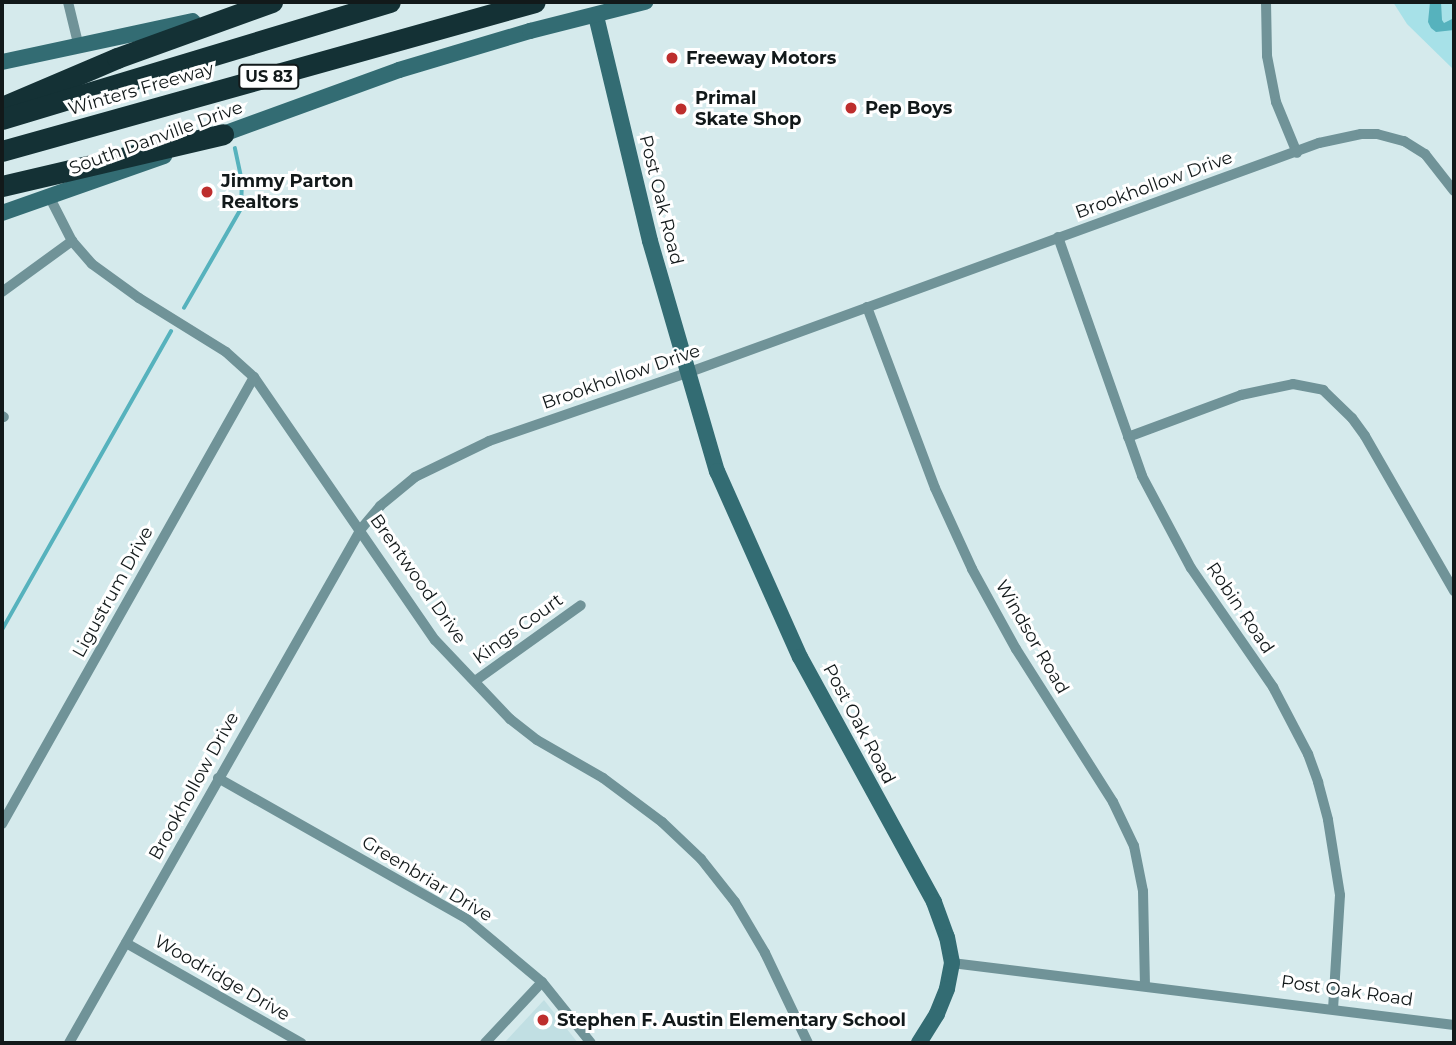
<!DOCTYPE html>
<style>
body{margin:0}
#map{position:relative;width:1456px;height:1045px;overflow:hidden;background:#d5eaec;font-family:Montserrat,sans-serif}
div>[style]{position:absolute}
.built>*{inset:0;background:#c1dfe3}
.green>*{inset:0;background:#a7e1e8}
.water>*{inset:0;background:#56b2bd}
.stream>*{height:3.5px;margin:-1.75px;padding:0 1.75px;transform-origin:1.75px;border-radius:1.75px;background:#56b2bd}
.street>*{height:10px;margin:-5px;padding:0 5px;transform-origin:5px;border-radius:5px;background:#709398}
.secondary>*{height:16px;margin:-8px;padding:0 8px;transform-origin:8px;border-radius:8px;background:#336c73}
.highway>*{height:21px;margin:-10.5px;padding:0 10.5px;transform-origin:10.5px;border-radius:10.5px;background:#143135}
.dots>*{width:19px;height:19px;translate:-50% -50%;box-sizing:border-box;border:4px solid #fff;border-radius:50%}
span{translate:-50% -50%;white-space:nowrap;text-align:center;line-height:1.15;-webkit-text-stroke:6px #fff;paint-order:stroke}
.shield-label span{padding:2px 5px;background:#fff;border:2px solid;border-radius:5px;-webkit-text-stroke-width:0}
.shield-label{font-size:16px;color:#12191a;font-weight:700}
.poi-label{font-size:18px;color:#12191a;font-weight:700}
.left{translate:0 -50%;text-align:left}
.street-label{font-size:18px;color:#12191a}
.frame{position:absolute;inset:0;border:4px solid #12191a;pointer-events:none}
</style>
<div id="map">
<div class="built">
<i style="clip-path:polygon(544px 1000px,578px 1043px,504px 1043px)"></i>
</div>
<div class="green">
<i style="clip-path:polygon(1393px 2px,1454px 2px,1454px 70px,1407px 24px)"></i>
</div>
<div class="water">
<i style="clip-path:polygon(1430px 2px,1441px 2px,1442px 20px,1444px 23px,1454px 18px,1454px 30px,1436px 32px,1431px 28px,1428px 22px)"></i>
</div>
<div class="stream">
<i style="left:184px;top:308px;width:114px;rotate:-60.1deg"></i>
<i style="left:241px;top:209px;width:27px;rotate:-88deg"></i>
<i style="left:242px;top:182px;width:34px;rotate:-102deg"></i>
<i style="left:2px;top:630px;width:343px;rotate:-60.5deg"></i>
</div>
<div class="street">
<i style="left:68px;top:2px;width:46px;rotate:76.3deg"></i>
<i style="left:1266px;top:2px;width:54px;rotate:88.9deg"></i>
<i style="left:1267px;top:56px;width:47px;rotate:78.9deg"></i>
<i style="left:1276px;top:102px;width:55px;rotate:67.6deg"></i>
<i style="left:50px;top:198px;width:48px;rotate:62.9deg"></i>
<i style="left:72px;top:241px;width:30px;rotate:49deg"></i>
<i style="left:92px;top:264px;width:58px;rotate:35.9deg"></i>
<i style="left:139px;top:298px;width:102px;rotate:31.8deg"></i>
<i style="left:226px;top:352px;width:38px;rotate:42deg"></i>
<i style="left:254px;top:377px;width:319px;rotate:55.5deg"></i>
<i style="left:435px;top:640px;width:109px;rotate:46.5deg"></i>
<i style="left:510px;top:719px;width:34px;rotate:38deg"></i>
<i style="left:537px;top:740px;width:76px;rotate:29.9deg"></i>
<i style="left:603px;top:778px;width:74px;rotate:36.7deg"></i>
<i style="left:662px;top:822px;width:54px;rotate:43.5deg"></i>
<i style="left:701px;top:859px;width:55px;rotate:51.7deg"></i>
<i style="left:735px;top:902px;width:59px;rotate:59.5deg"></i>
<i style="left:765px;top:953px;width:100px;rotate:64.5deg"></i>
<i style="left:1058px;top:237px;width:253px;rotate:70.6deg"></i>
<i style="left:1142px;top:476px;width:104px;rotate:62deg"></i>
<i style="left:1191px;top:568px;width:145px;rotate:55.4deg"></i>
<i style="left:1273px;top:687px;width:76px;rotate:62.4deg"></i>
<i style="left:1308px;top:754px;width:30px;rotate:70deg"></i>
<i style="left:1318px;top:782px;width:39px;rotate:75deg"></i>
<i style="left:1328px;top:820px;width:76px;rotate:80.9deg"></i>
<i style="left:1340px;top:895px;width:113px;rotate:93.5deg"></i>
<i style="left:2px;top:292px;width:87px;rotate:-36.1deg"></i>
<i style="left:867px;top:307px;width:193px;rotate:69.4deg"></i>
<i style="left:935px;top:488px;width:89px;rotate:65.4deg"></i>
<i style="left:972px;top:569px;width:91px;rotate:61.2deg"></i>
<i style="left:1016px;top:649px;width:181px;rotate:57.6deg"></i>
<i style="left:1113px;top:802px;width:49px;rotate:64.5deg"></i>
<i style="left:1134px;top:846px;width:46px;rotate:78.7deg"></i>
<i style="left:1143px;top:891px;width:93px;rotate:88.8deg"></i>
<i style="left:2px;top:416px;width:2px;rotate:27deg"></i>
<i style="left:1128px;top:437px;width:121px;rotate:-20.4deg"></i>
<i style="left:1241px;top:395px;width:53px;rotate:-11.9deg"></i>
<i style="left:1293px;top:384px;width:31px;rotate:11deg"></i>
<i style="left:1323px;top:390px;width:40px;rotate:44deg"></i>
<i style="left:1352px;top:418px;width:22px;rotate:54deg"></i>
<i style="left:1365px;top:436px;width:179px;rotate:60.1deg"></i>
<i style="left:475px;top:681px;width:130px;rotate:-35.6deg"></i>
<i style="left:218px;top:778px;width:286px;rotate:29.5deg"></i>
<i style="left:467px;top:919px;width:98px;rotate:40deg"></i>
<i style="left:542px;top:982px;width:78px;rotate:51.2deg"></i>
<i style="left:2px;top:824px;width:513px;rotate:-60.59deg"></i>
<i style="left:126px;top:943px;width:202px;rotate:29.7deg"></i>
<i style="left:952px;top:963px;width:506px;rotate:7.04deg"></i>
<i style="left:69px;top:1043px;width:591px;rotate:-60.4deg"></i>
<i style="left:361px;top:529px;width:30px;rotate:-50deg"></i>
<i style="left:380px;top:506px;width:45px;rotate:-39.6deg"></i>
<i style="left:415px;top:477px;width:82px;rotate:-25.9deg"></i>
<i style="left:489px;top:441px;width:209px;rotate:-19deg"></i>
<i style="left:687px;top:373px;width:673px;rotate:-20deg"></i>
<i style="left:1319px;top:143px;width:43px;rotate:-12.1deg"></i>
<i style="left:1361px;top:134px;width:16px"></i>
<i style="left:1377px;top:134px;width:28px;rotate:15deg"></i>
<i style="left:1404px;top:141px;width:25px;rotate:32deg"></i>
<i style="left:1425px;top:154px;width:47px;rotate:51.9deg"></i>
<i style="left:485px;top:1043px;width:83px;rotate:-46.9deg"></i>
</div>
<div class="secondary">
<i style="left:596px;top:16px;width:231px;rotate:76.5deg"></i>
<i style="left:650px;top:241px;width:240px;rotate:73.8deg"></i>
<i style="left:717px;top:471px;width:204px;rotate:66deg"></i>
<i style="left:800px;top:657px;width:279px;rotate:61.3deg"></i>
<i style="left:934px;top:902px;width:37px;rotate:70deg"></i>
<i style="left:947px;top:937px;width:26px;rotate:79deg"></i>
<i style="left:952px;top:963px;width:26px;rotate:101deg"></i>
<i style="left:947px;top:989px;width:27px;rotate:112deg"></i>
<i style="left:937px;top:1014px;width:34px;rotate:122deg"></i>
<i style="left:2px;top:62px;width:195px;rotate:-12.1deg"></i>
<i style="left:215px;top:137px;width:196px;rotate:-20deg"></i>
<i style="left:399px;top:70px;width:137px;rotate:-16.6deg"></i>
<i style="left:530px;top:31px;width:119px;rotate:-14.2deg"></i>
<i style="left:2px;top:213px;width:172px;rotate:-19.4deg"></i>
</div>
<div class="highway">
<i style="left:7px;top:105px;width:120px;rotate:-23.1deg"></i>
<i style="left:117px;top:58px;width:165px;rotate:-19.9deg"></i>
<i style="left:2px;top:119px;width:405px;rotate:-16.8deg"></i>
<i style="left:2px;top:151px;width:553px;rotate:-15.62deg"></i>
<i style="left:2px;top:186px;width:227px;rotate:-13.2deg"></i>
</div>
<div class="dots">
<i style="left:672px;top:58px;background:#bd2e2d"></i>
<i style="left:851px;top:108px;background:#bd2e2d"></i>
<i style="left:681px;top:109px;background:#bd2e2d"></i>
<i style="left:207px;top:192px;background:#bd2e2d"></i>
<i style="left:543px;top:1020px;background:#bd2e2d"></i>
</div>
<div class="shield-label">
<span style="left:269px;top:77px">US 83</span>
</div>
<div class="poi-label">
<span class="left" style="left:686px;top:58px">Freeway Motors</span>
<span class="left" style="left:695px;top:109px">Primal<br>Skate Shop</span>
<span class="left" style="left:865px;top:108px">Pep Boys</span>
<span class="left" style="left:221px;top:192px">Jimmy Parton<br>Realtors</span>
<span class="left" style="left:557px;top:1020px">Stephen F. Austin Elementary School</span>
</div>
<div class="street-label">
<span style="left:141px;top:89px;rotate:-16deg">Winters Freeway</span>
<span style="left:156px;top:138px;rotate:-20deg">South Danville Drive</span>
<span style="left:1154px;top:185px;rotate:-20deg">Brookhollow Drive</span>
<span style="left:661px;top:200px;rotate:76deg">Post Oak Road</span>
<span style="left:621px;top:377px;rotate:-19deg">Brookhollow Drive</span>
<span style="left:418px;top:579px;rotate:55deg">Brentwood Drive</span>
<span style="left:113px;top:592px;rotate:-61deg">Ligustrum Drive</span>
<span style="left:1240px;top:608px;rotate:56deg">Robin Road</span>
<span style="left:518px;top:629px;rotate:-36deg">Kings Court</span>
<span style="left:1032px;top:637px;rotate:60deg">Windsor Road</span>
<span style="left:859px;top:724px;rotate:62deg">Post Oak Road</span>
<span style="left:194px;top:786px;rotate:-61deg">Brookhollow Drive</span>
<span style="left:427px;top:879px;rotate:31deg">Greenbriar Drive</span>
<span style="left:222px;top:978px;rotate:30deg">Woodridge Drive</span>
<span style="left:1347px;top:991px;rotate:8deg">Post Oak Road</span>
</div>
<div class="frame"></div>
</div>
